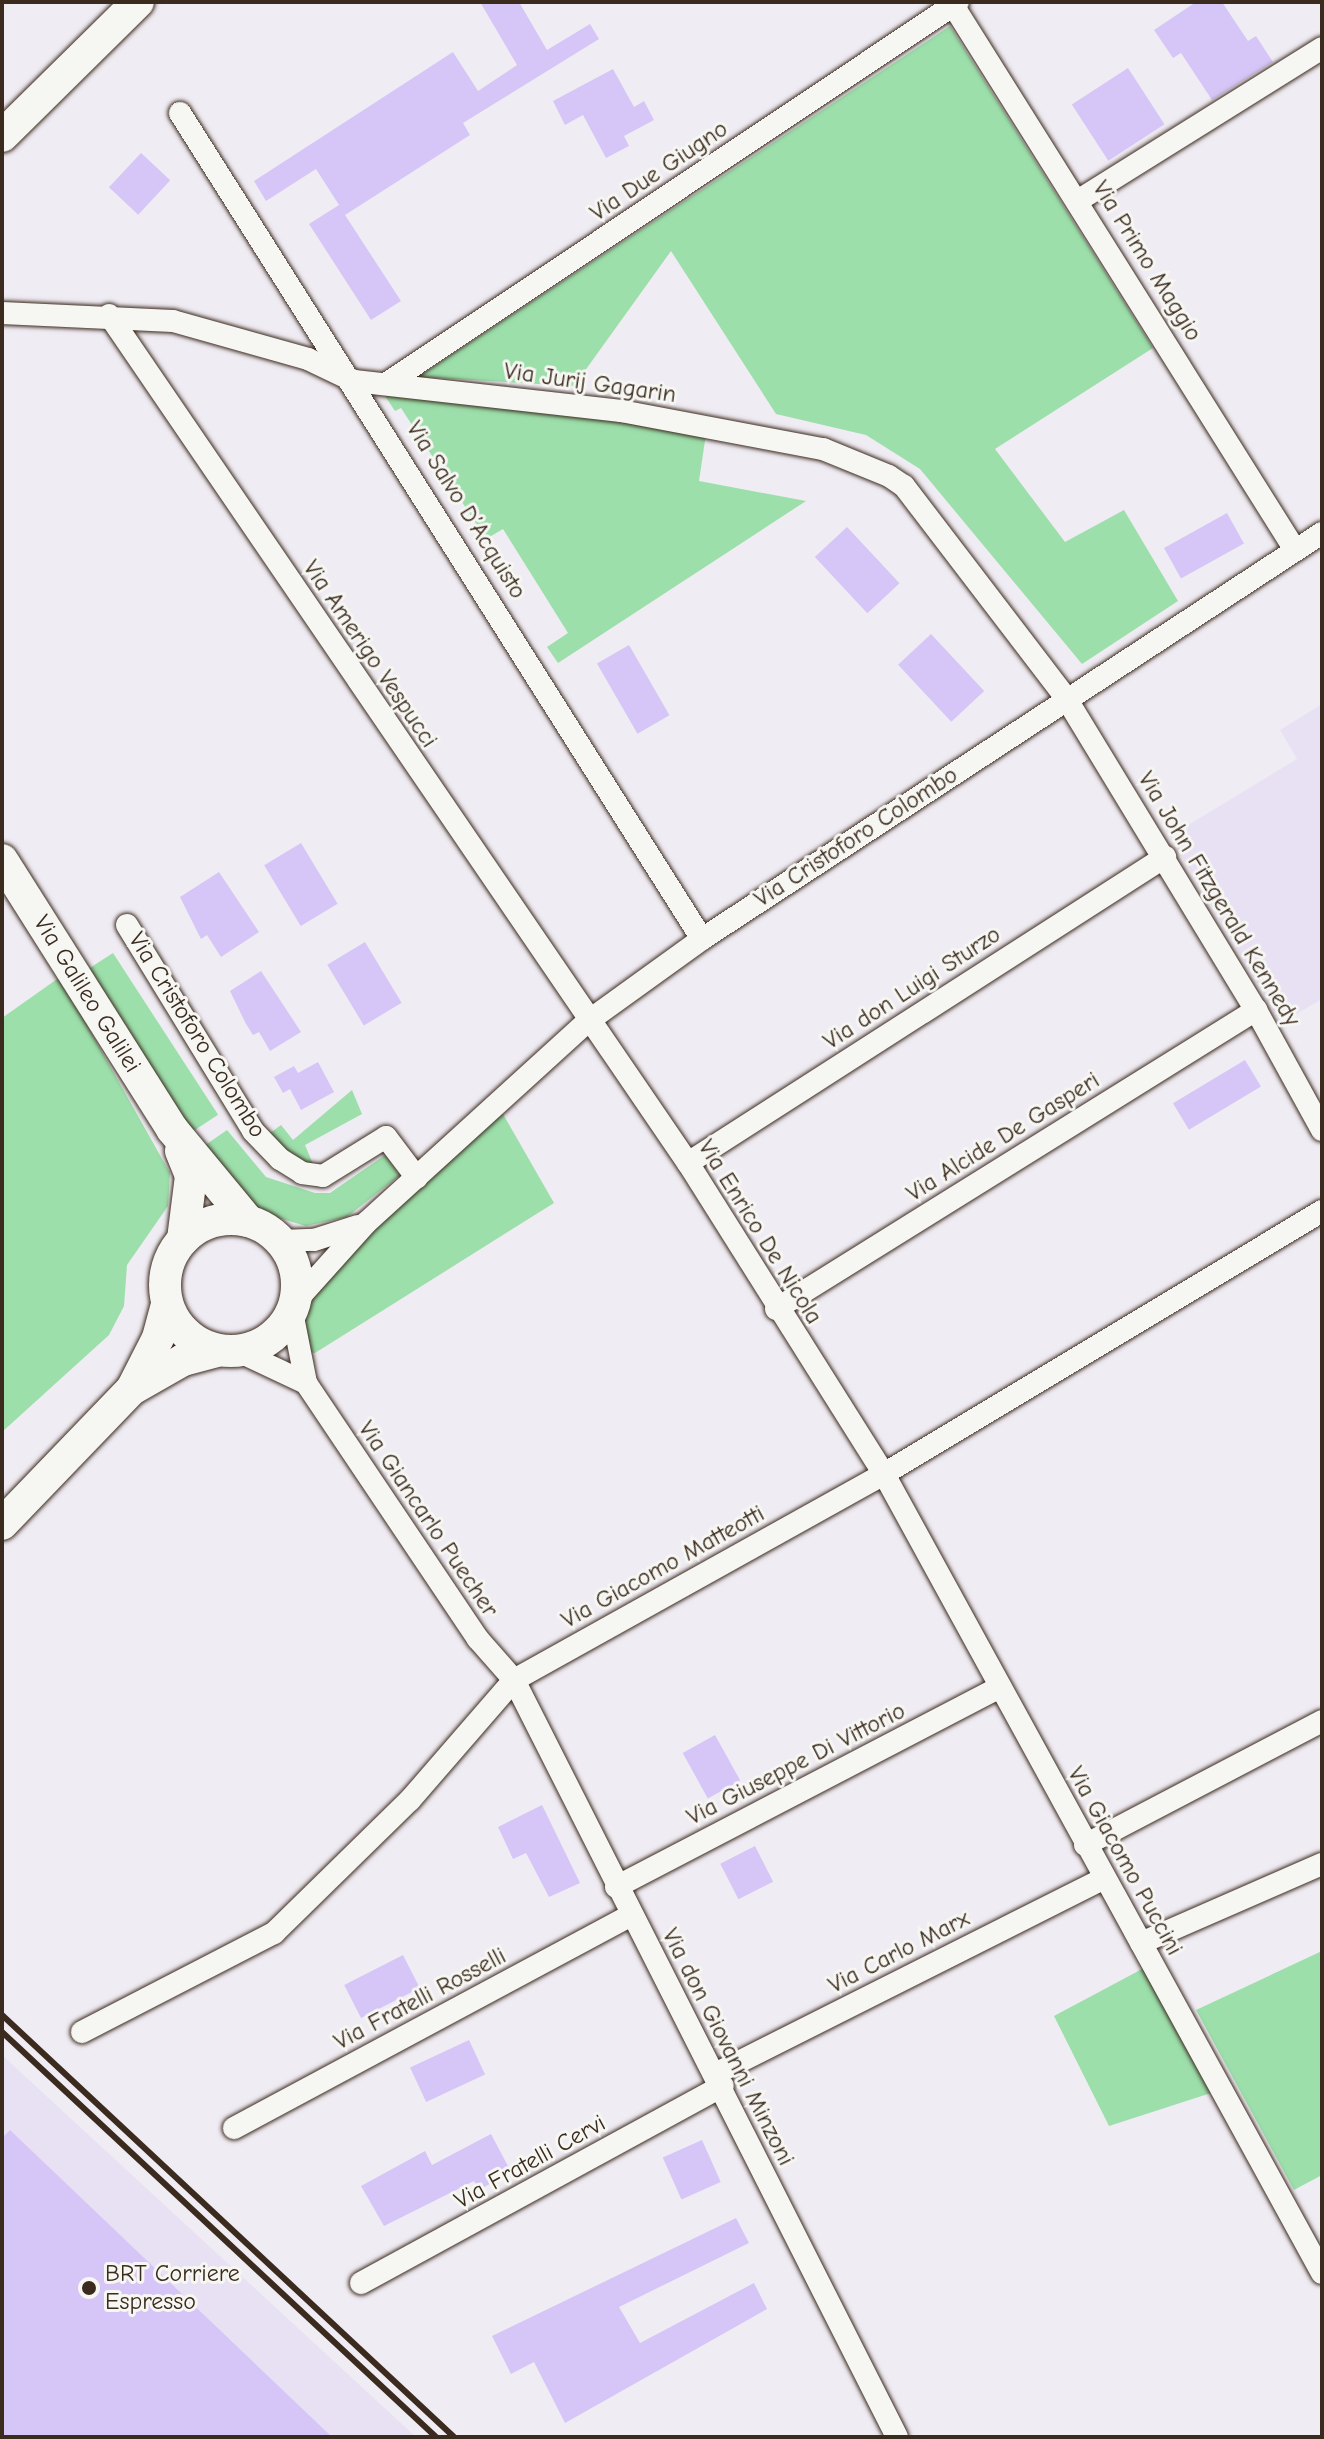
<!DOCTYPE html>
<meta charset="utf-8">
<style>
body{margin:0}
#map{position:relative;width:1324px;height:2439px;overflow:hidden;background:#f0ecf3;font-family:"Comic Neue",sans-serif}
div>[style]{position:absolute}
.built>*{inset:0;background:#e8e1f4}
.green>*{inset:0;background:#9cdfab;transform-origin:0 0}
.building>*{inset:0;background:#d6c6f7;transform-origin:0 0}
.roads{filter:drop-shadow(0 0 2px #3b2a1e) drop-shadow(0 0 2px #3b2a1e)}
.street>*{height:22px;margin:-11px;padding:0 11px;transform-origin:11px;border-radius:11px;background:#f6f6f2}
.secondary>*{height:32px;margin:-16px;padding:0 16px;transform-origin:16px;border-radius:16px;background:#f6f6f2}
.secondary>.ring{margin:-16px;padding:0;box-sizing:content-box;background:none;border:32px solid #f6f6f2;border-radius:50%}
.rail>*{height:6px;margin:-3px;padding:0 3px;transform-origin:3px;border-radius:3px;background:#3b2a1e}
.dots>*{width:22px;height:22px;translate:-50% -50%;box-sizing:border-box;border:4px solid #f6f6f2;border-radius:50%}
span{translate:-50% -50%;white-space:nowrap;text-align:center;line-height:1.15;-webkit-text-stroke:6px #f6f6f2;paint-order:stroke}
.street-label{font-size:24px;color:#3b2a1e}
.poi-label{font-size:24px;color:#3b2a1e}
.left{translate:0 -50%;text-align:left}
.frame{position:absolute;inset:0;border:4px solid #3b2a1e;pointer-events:none}
</style>
<div id="map">
<div class="built">
<i style="clip-path:polygon(1322px 704px,1322px 999px,1281px 1023px,1170px 836px,1297px 759px,1280px 730px)"></i>
<i style="clip-path:polygon(2px 2055px,416px 2437px,2px 2437px)"></i>
</div>
<div class="green">
<i style="clip-path:polygon(950px 26px,1153px 348px,995px 449px,1065px 542px,1124px 510px,1178px 601px,1082px 664px,920px 469px,866px 435px,776px 414px,671px 251px,574px 386px,418px 377px)"></i>
<i style="clip-path:polygon(381px 390px,706px 434px,699px 481px,806px 501px,558px 663px,547px 647px,568px 633px,503px 529px,486px 539px,401px 408px,395px 411px)"></i>
<i style="left:113px;top:953px;width:193px;height:36px;rotate:57deg"></i>
<i style="clip-path:polygon(60px 977px,170px 1173px,168px 1206px,127px 1265px,124px 1306px,109px 1335px,2px 1432px,2px 1018px)"></i>
<i style="clip-path:polygon(352px 1090px,362px 1114px,305px 1145px,313px 1164px,298px 1162px,266px 1136px,281px 1125px,293px 1140px)"></i>
<i style="clip-path:polygon(499px 1107px,554px 1203px,315px 1353px,306px 1352px,302px 1307px,324px 1272px)"></i>
<i style="clip-path:polygon(227px 1130px,266px 1177px,315px 1193px,330px 1193px,385px 1155px,400px 1175px,347px 1217px,306px 1226px,265px 1214px,233px 1192px,201px 1148px)"></i>
<i style="clip-path:polygon(1322px 1951px,1322px 2175px,1294px 2190px,1196px 2010px)"></i>
<i style="clip-path:polygon(1144px 1968px,1211px 2093px,1109px 2126px,1054px 2016px)"></i>
</div>
<div class="building">
<i style="clip-path:polygon(480px 2px,519px 2px,547px 50px,590px 24px,599px 39px,463px 123px,470px 135px,345px 215px,401px 301px,371px 320px,309px 224px,339px 205px,316px 169px,266px 201px,254px 181px,453px 52px,478px 91px,517px 65px)"></i>
<i style="clip-path:polygon(1196px 2px,1222px 2px,1248px 41px,1256px 36px,1273px 62px,1212px 100px,1181px 53px,1173px 58px,1154px 30px)"></i>
<i style="left:1128px;top:68px;width:67px;height:67px;rotate:57deg"></i>
<i style="clip-path:polygon(613px 69px,634px 107px,644px 101px,654px 120px,624px 136px,629px 146px,606px 158px,583px 115px,565px 125px,553px 101px)"></i>
<i style="left:141px;top:153px;width:40px;height:47px;rotate:43deg"></i>
<i style="left:1227px;top:513px;width:35px;height:72px;rotate:61deg"></i>
<i style="left:847px;top:527px;width:77px;height:44px;rotate:47deg"></i>
<i style="left:931px;top:634px;width:78px;height:45px;rotate:47deg"></i>
<i style="left:629px;top:645px;width:81px;height:37px;rotate:60deg"></i>
<i style="left:301px;top:843px;width:71px;height:43px;rotate:59deg"></i>
<i style="clip-path:polygon(219px 872px,259px 932px,221px 957px,207px 935px,201px 939px,180px 897px)"></i>
<i style="left:365px;top:942px;width:71px;height:44px;rotate:59deg"></i>
<i style="clip-path:polygon(261px 971px,301px 1032px,270px 1051px,259px 1032px,253px 1035px,246px 1024px,230px 991px)"></i>
<i style="left:1245px;top:1060px;width:31px;height:84px;rotate:59deg"></i>
<i style="clip-path:polygon(318px 1062px,334px 1092px,301px 1110px,290px 1089px,283px 1093px,274px 1077px,294px 1066px,298px 1073px)"></i>
<i style="left:715px;top:1735px;width:52px;height:37px;rotate:61deg"></i>
<i style="clip-path:polygon(542px 1805px,580px 1883px,549px 1897px,526px 1853px,513px 1859px,498px 1827px)"></i>
<i style="left:755px;top:1846px;width:40px;height:39px;rotate:63deg"></i>
<i style="left:403px;top:1955px;width:37px;height:66px;rotate:63deg"></i>
<i style="left:469px;top:2040px;width:38px;height:65px;rotate:65deg"></i>
<i style="clip-path:polygon(10px 2130px,332px 2437px,2px 2437px,2px 2138px)"></i>
<i style="clip-path:polygon(491px 2134px,511px 2172px,479px 2190px,474px 2181px,384px 2226px,361px 2186px,425px 2151px,432px 2165px)"></i>
<i style="left:702px;top:2140px;width:46px;height:43px;rotate:66deg"></i>
<i style="clip-path:polygon(736px 2218px,749px 2243px,619px 2307px,640px 2343px,754px 2283px,767px 2309px,565px 2423px,534px 2362px,511px 2374px,492px 2336px)"></i>
</div>
<div class="roads">
<div class="street">
<i style="left:951px;top:2px;width:647px;rotate:57.88deg"></i>
<i style="left:180px;top:113px;width:977px;rotate:57.71deg"></i>
<i style="left:1079px;top:200px;width:287px;rotate:-32deg"></i>
<i style="left:2px;top:313px;width:171px;rotate:2.7deg"></i>
<i style="left:173px;top:321px;width:140px;rotate:15.7deg"></i>
<i style="left:308px;top:359px;width:51px;rotate:25.6deg"></i>
<i style="left:354px;top:381px;width:269px;rotate:6.4deg"></i>
<i style="left:621px;top:411px;width:206px;rotate:10.7deg"></i>
<i style="left:823px;top:449px;width:71px;rotate:22.2deg"></i>
<i style="left:889px;top:476px;width:18px;rotate:34deg"></i>
<i style="left:904px;top:486px;width:267px;rotate:52.6deg"></i>
<i style="left:1066px;top:698px;width:365px;rotate:58.7deg"></i>
<i style="left:1256px;top:1010px;width:137px;rotate:61.2deg"></i>
<i style="left:109px;top:315px;width:1027px;rotate:55.68deg"></i>
<i style="left:688px;top:1163px;width:368px;rotate:57.8deg"></i>
<i style="left:884px;top:1474px;width:911px;rotate:61.27deg"></i>
<i style="left:389px;top:382px;width:684px;rotate:-33.74deg"></i>
<i style="left:127px;top:925px;width:241px;rotate:58.5deg"></i>
<i style="left:253px;top:1131px;width:39px;rotate:46deg"></i>
<i style="left:280px;top:1159px;width:26px;rotate:32deg"></i>
<i style="left:302px;top:1173px;width:21px;rotate:8deg"></i>
<i style="left:323px;top:1176px;width:74px;rotate:-31.8deg"></i>
<i style="left:386px;top:1137px;width:51px;rotate:52.9deg"></i>
<i style="left:688px;top:1163px;width:567px;rotate:-32.68deg"></i>
<i style="left:281px;top:1241px;width:33px;rotate:-2deg"></i>
<i style="left:314px;top:1240px;width:46px;rotate:-17.7deg"></i>
<i style="left:296px;top:1301px;width:105px;rotate:-48.1deg"></i>
<i style="left:366px;top:1223px;width:299px;rotate:-42.3deg"></i>
<i style="left:587px;top:1022px;width:142px;rotate:-35.8deg"></i>
<i style="left:702px;top:939px;width:741px;rotate:-33.22deg"></i>
<i style="left:776px;top:1309px;width:566px;rotate:-31.92deg"></i>
<i style="left:292px;top:1312px;width:72px;rotate:78.8deg"></i>
<i style="left:306px;top:1383px;width:308px;rotate:56.1deg"></i>
<i style="left:478px;top:1639px;width:55px;rotate:48.7deg"></i>
<i style="left:514px;top:1680px;width:848px;rotate:63.16deg"></i>
<i style="left:240px;top:1352px;width:73px;rotate:25.2deg"></i>
<i style="left:1085px;top:1845px;width:267px;rotate:-27.6deg"></i>
<i style="left:616px;top:1887px;width:433px;rotate:-27.5deg"></i>
<i style="left:1141px;top:1943px;width:197px;rotate:-23.6deg"></i>
<i style="left:82px;top:2032px;width:216px;rotate:-27.3deg"></i>
<i style="left:274px;top:1933px;width:190px;rotate:-44.4deg"></i>
<i style="left:410px;top:1800px;width:159px;rotate:-49.1deg"></i>
<i style="left:514px;top:1680px;width:423px;rotate:-29.1deg"></i>
<i style="left:884px;top:1474px;width:511px;rotate:-30.98deg"></i>
<i style="left:717px;top:2073px;width:434px;rotate:-26.7deg"></i>
<i style="left:234px;top:2128px;width:451px;rotate:-28.2deg"></i>
<i style="left:361px;top:2283px;width:412px;rotate:-28.6deg"></i>
</div>
<div class="secondary">
<i style="left:2px;top:136px;width:191px;rotate:-44.6deg"></i>
<i style="left:2px;top:860px;width:318px;rotate:57.7deg"></i>
<i style="left:172px;top:1129px;width:119px;rotate:50.4deg"></i>
<i style="left:181px;top:1151px;width:27px;rotate:68deg"></i>
<i style="left:191px;top:1176px;width:64px;rotate:97.2deg"></i>
<i class="ring" style="left:165px;top:1219px;width:100px;height:100px"></i>
<i style="left:132px;top:1389px;width:59px;rotate:-29.6deg"></i>
<i style="left:183px;top:1360px;width:35px;rotate:-15deg"></i>
<i style="left:2px;top:1524px;width:187px;rotate:-46.1deg"></i>
<i style="left:132px;top:1389px;width:57px;rotate:-63deg"></i>
<i style="left:158px;top:1338px;width:34px;rotate:-75deg"></i>
</div>
</div>
<div class="rail">
<i style="left:2px;top:2015px;width:618px;rotate:43.03deg"></i>
<i style="left:2px;top:2032px;width:594px;rotate:43.02deg"></i>
</div>
<div class="dots">
<i style="left:89px;top:2288px;background:#3b2a1e"></i>
</div>
<div class="street-label">
<span style="left:659px;top:171px;rotate:-34deg">Via Due Giugno</span>
<span style="left:1147px;top:261px;rotate:58deg">Via Primo Maggio</span>
<span style="left:590px;top:383px;rotate:8deg">Via Jurij Gagarin</span>
<span style="left:466px;top:510px;rotate:58deg">Via Salvo D’Acquisto</span>
<span style="left:370px;top:654px;rotate:56deg">Via Amerigo Vespucci</span>
<span style="left:856px;top:837px;rotate:-33deg">Via Cristoforo Colombo</span>
<span style="left:1219px;top:899px;rotate:59deg">Via John Fitzgerald Kennedy</span>
<span style="left:912px;top:988px;rotate:-33deg">Via don Luigi Sturzo</span>
<span style="left:87px;top:994px;rotate:58deg">Via Galileo Galilei</span>
<span style="left:197px;top:1035px;rotate:58deg">Via Cristoforo Colombo</span>
<span style="left:1003px;top:1137px;rotate:-32deg">Via Alcide De Gasperi</span>
<span style="left:760px;top:1232px;rotate:58deg">Via Enrico De Nicola</span>
<span style="left:428px;top:1519px;rotate:56deg">Via Giancarlo Puecher</span>
<span style="left:663px;top:1567px;rotate:-29deg">Via Giacomo Matteotti</span>
<span style="left:796px;top:1764px;rotate:-27deg">Via Giuseppe Di Vittorio</span>
<span style="left:1125px;top:1861px;rotate:61deg">Via Giacomo Puccini</span>
<span style="left:899px;top:1952px;rotate:-27deg">Via Carlo Marx</span>
<span style="left:420px;top:1999px;rotate:-28deg">Via Fratelli Rosselli</span>
<span style="left:728px;top:2047px;rotate:63deg">Via don Giovanni Minzoni</span>
<span style="left:530px;top:2162px;rotate:-29deg">Via Fratelli Cervi</span>
</div>
<div class="poi-label">
<span class="left" style="left:105px;top:2288px">BRT Corriere<br>Espresso</span>
</div>
<div class="frame"></div>
</div>
